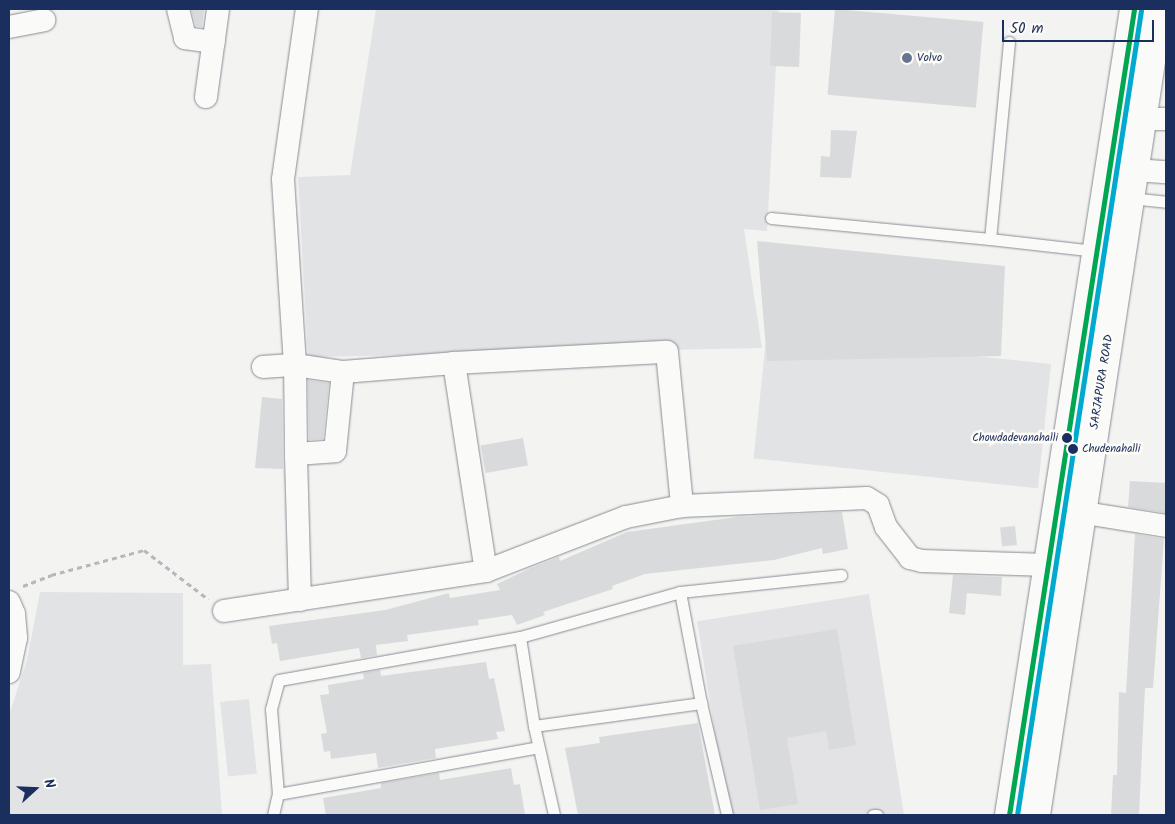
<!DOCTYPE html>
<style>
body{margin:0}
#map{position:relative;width:1175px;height:824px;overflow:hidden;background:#f3f3f2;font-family:Kalam,sans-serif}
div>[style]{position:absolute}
.built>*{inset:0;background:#e3e3e5;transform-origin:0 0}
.green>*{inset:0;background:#e2e3e5;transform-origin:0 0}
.building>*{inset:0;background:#d9dadb;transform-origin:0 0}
.path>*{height:3px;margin-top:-1.5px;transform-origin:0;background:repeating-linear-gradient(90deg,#b5b8bc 0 5px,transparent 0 9px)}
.roads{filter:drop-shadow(0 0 1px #888c94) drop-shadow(0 0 1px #888c94)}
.lane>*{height:11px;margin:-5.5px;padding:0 5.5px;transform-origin:5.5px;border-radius:5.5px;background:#fafaf8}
.street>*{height:22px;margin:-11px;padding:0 11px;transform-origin:11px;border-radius:11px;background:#fafaf8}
.primary>*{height:28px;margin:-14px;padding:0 14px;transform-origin:14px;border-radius:14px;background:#fafaf8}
.bus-1>*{height:5px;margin:-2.5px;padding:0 2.5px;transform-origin:2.5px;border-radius:2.5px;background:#00a651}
.bus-2>*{height:5px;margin:-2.5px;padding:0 2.5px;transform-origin:2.5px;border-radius:2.5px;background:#00a9ce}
.dots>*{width:14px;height:14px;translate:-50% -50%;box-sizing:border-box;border:2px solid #fdfcf7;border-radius:50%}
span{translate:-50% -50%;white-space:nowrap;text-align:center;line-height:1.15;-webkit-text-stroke:5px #fdfcf7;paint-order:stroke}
.bus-label{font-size:11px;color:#1b2f5e}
.right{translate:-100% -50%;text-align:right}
.left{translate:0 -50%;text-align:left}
.poi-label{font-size:12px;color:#1b2f5e}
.street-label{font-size:12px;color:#1b2f5e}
.frame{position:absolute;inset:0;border:10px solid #1b2f5e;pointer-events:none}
.north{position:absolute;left:10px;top:764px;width:50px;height:50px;-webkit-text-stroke:4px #fdfcf7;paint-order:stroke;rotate:70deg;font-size:14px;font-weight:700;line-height:20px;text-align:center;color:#1b2f5e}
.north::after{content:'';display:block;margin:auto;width:18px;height:22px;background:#1b2f5e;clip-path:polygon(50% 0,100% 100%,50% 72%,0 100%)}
.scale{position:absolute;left:1002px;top:20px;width:152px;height:22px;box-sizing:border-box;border:2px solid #1b2f5e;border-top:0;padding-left:6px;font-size:15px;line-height:18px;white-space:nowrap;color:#1b2f5e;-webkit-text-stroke:4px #fdfcf7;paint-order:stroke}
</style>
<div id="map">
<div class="built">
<i style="left:869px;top:594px;width:224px;height:174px;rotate:81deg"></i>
</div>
<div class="green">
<i style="clip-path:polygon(376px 9px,779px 9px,767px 231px,744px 229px,762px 348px,308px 357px,298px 177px,350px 175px)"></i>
<i style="left:1051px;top:364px;width:125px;height:286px;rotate:96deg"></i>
<i style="clip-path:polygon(40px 592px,183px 593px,183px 665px,211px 664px,222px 815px,9px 815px,9px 715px,27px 660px)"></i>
<i style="left:249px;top:699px;width:75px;height:29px;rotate:84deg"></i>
</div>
<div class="building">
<i style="clip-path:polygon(191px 9px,204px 9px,202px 27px,196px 26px)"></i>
<i style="left:835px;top:9px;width:149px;height:86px;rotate:5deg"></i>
<i style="left:772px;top:12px;width:29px;height:54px;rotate:2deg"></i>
<i style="clip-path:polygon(831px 130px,857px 131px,851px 178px,820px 177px,821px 156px,830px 157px)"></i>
<i style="clip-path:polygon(757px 241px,1005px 266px,1001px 356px,767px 361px)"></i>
<i style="clip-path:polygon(308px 380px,329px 383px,323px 439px,309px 440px)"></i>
<i style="clip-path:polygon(262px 397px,282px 399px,283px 469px,255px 468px)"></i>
<i style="left:523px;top:438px;width:28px;height:43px;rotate:80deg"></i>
<i style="clip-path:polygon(1130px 481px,1166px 483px,1166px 513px,1128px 507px)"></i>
<i style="clip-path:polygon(842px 512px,848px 549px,823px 554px,822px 548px,774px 560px,645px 574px,612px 586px,613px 589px,543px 612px,545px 615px,517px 625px,512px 615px,478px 620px,479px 625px,407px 635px,408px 641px,376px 645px,377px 655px,361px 658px,359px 648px,280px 661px,277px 643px,272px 644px,269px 626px,385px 610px,449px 593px,450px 598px,500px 590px,497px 584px,531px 568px,559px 557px,560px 561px,627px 532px,737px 517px)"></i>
<i style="left:1015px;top:526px;width:19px;height:15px;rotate:84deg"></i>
<i style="clip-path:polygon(1135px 534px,1164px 539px,1153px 688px,1145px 688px,1139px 815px,1111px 815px,1113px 775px,1117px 775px,1119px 692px,1126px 693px)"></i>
<i style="clip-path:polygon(953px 575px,1002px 577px,1001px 596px,967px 593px,965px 615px,949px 613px)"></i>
<i style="clip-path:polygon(837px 629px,856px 745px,829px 750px,826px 731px,787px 738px,798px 804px,760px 810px,733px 646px)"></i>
<i style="clip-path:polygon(486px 662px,489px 679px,494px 678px,505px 731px,496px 732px,498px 739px,435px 749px,436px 758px,378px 768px,376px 753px,331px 759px,330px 751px,324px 752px,321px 734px,327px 733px,320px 695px,329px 694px,328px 685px,364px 679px,363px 673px,380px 670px,381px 676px)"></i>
<i style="clip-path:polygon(698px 723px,715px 815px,578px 815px,565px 748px,600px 743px,599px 737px)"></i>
<i style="clip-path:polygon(511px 768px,514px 785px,520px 784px,525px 815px,326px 815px,323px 798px,381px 788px,381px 783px,439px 773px,440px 780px)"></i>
</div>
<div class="path">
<i style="left:23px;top:586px;width:30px;rotate:-21deg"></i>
<i style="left:51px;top:575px;width:96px;rotate:-15deg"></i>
<i style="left:144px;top:550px;width:81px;rotate:37.4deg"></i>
</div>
<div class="roads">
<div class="lane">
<i style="left:1009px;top:42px;width:198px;rotate:95.5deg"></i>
<i style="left:990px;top:239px;width:107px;rotate:6.5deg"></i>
<i style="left:1130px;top:198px;width:36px;rotate:6deg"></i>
<i style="left:771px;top:218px;width:220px;rotate:5.5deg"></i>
<i style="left:680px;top:592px;width:113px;rotate:79.3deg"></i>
<i style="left:701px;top:703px;width:115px;rotate:76.9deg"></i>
<i style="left:520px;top:637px;width:90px;rotate:81.1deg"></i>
<i style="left:534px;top:726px;width:91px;rotate:77.3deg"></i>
<i style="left:534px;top:726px;width:169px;rotate:-7.8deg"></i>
<i style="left:278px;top:794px;width:264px;rotate:-10.2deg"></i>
<i style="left:273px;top:815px;width:22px;rotate:-77deg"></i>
<i style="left:278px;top:794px;width:85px;rotate:-94.7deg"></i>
<i style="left:271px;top:709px;width:30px;rotate:-75deg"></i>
<i style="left:279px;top:680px;width:245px;rotate:-10.1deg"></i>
<i style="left:520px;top:637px;width:166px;rotate:-15.7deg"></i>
<i style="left:680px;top:592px;width:162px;rotate:-6deg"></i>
<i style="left:873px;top:815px;width:4px"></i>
</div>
<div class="street">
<i style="left:178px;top:9px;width:30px;rotate:76deg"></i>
<i style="left:185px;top:38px;width:29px;rotate:8deg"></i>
<i style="left:9px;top:27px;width:36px;rotate:-11deg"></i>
<i style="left:206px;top:97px;width:89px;rotate:-82.2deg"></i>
<i style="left:1143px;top:119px;width:23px"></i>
<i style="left:1135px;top:170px;width:31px;rotate:4deg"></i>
<i style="left:454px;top:363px;width:213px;rotate:-3deg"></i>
<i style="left:667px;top:352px;width:155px;rotate:84.4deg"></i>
<i style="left:263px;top:367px;width:32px;rotate:-4deg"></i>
<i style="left:295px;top:365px;width:49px;rotate:8.3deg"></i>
<i style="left:343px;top:372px;width:111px;rotate:-4.6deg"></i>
<i style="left:454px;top:363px;width:210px;rotate:81.3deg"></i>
<i style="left:296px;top:454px;width:89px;rotate:-90.6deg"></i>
<i style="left:295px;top:365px;width:186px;rotate:-93.7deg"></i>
<i style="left:283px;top:179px;width:172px;rotate:-82deg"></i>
<i style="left:1066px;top:510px;width:101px;rotate:9.1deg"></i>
<i style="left:300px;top:600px;width:146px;rotate:-91.6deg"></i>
<i style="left:296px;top:454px;width:39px;rotate:-4deg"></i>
<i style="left:335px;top:451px;width:79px;rotate:-84.2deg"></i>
<i style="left:9px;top:602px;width:13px;rotate:67deg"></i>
<i style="left:14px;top:614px;width:24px;rotate:85deg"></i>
<i style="left:16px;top:638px;width:35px;rotate:102deg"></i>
<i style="left:224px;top:611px;width:265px;rotate:-8.7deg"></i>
<i style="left:486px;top:571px;width:150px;rotate:-21.1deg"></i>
<i style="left:626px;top:517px;width:57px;rotate:-11.1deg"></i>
<i style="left:682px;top:506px;width:185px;rotate:-2.5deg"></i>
<i style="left:867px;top:498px;width:13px;rotate:32deg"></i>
<i style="left:878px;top:505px;width:23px;rotate:70deg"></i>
<i style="left:886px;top:527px;width:39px;rotate:52deg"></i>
<i style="left:910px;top:558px;width:12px;rotate:14deg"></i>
<i style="left:922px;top:561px;width:126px;rotate:1.8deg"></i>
</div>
<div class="primary">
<i style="left:1009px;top:815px;width:816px;rotate:-81.18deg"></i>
<i style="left:1036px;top:815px;width:815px;rotate:-81.32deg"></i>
</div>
</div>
<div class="bus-1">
<i style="left:1009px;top:815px;width:816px;rotate:-81.18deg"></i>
</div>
<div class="bus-2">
<i style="left:1017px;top:815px;width:814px;rotate:-81.24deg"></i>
</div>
<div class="dots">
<i style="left:907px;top:58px;background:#677492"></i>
<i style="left:1067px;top:438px;background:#1b2f5e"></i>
<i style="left:1073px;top:449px;background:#1b2f5e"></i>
</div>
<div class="bus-label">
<span class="right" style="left:1058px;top:438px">Chowdadevanahalli</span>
<span class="left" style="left:1082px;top:449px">Chudenahalli</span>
</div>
<div class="poi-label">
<span class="left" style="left:917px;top:58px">Volvo</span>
</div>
<div class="street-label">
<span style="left:1102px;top:382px;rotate:-81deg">SARJAPURA ROAD</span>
</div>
<div class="frame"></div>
<div class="north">N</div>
<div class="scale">50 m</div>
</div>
